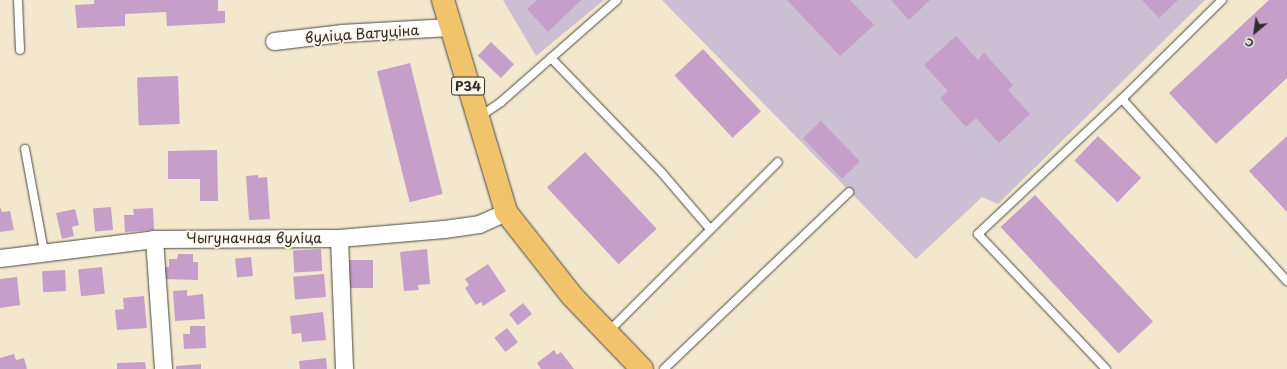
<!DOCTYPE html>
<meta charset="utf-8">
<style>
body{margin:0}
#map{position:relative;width:1287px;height:369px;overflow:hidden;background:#f3e8cd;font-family:"Playpen Sans",sans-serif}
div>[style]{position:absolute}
.industrial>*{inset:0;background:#ccbed3}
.building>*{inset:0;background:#c59eca;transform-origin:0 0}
.roads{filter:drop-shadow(0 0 1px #494743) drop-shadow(0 0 1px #494743)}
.lane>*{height:8px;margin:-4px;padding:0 4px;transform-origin:4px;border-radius:4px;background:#fff}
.street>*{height:17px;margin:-8.5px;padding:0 8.5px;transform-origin:8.5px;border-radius:8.5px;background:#fff}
.primary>*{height:22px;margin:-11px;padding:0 11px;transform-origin:11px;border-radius:11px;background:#f1c36a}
span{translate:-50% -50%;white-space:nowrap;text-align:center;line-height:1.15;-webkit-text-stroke:3.5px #fcf5e5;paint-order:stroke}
.shield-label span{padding:1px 3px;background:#fcf5e5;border:1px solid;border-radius:3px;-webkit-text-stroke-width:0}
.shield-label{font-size:13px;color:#2b2b2b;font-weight:700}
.street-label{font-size:14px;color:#2b2b2b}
.north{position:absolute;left:1235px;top:12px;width:40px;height:40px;-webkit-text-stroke:3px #fcf5e5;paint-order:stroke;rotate:209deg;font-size:11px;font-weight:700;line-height:16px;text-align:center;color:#2b2b2b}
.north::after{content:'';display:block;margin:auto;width:14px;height:18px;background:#2b2b2b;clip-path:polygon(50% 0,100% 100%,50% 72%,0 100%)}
</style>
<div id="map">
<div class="industrial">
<i style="clip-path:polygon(503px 0,604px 0,536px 56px)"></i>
<i style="clip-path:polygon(662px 0,1205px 0,998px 204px,982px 197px,916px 259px)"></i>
</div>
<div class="building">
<i style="clip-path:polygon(94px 0,218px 0,218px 11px,225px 11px,225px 23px,167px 26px,166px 12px,125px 14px,125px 26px,77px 28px,75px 5px,94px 4px)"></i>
<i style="clip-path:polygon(537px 0,581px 0,548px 32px,527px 9px)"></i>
<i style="clip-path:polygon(787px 0,850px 0,874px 25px,840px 56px)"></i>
<i style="clip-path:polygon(891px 0,930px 0,909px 20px)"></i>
<i style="clip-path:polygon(1142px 0,1178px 0,1159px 18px)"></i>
<i style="clip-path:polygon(1269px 0,1287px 0,1287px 78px,1216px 144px,1169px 93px)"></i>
<i style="clip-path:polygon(956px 36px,978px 60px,984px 53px,1013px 85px,1008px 90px,1030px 114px,999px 143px,976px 118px,966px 127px,940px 98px,948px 91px,924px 65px)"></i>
<i style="left:491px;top:42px;width:32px;height:19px;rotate:44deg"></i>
<i style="left:703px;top:49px;width:85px;height:39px;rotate:47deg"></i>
<i style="left:410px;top:63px;width:135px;height:34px;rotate:76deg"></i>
<i style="left:178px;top:76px;width:48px;height:41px;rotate:88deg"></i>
<i style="left:821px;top:121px;width:56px;height:25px;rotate:46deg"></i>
<i style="left:1098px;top:136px;width:60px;height:34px;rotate:44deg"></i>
<i style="clip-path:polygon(1287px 136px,1287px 212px,1249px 171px)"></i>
<i style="clip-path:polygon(217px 150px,218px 201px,200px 201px,200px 179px,168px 179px,168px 151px)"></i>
<i style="left:585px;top:152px;width:105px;height:52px;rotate:47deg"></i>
<i style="clip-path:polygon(258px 175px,258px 178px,267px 177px,270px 219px,249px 220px,246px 176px)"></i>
<i style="left:1035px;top:195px;width:173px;height:47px;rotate:47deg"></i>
<i style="clip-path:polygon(0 207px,2px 212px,10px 211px,14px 230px,0 232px)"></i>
<i style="left:111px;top:207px;width:23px;height:18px;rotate:85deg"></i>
<i style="clip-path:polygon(153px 208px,154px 230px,125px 232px,124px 215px,134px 215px,133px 209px)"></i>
<i style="clip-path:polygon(75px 209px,79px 225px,72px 227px,74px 236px,62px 239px,56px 213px)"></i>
<i style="left:321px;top:249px;width:22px;height:28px;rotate:87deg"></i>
<i style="clip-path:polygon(427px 249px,430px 284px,418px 285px,419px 290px,404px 291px,400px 252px)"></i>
<i style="clip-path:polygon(178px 254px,193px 254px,193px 262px,198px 262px,198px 280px,163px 279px,163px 267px,169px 267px,169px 259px,177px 259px)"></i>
<i style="left:251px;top:257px;width:19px;height:16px;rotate:84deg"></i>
<i style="left:349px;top:260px;width:24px;height:28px"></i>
<i style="clip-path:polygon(488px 264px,506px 291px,483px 306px,481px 302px,476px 305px,465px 288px,469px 285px,465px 279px)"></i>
<i style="left:102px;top:267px;width:27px;height:24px;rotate:84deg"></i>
<i style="left:65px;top:270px;width:21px;height:23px;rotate:87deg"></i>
<i style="left:324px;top:274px;width:23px;height:31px;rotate:85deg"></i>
<i style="clip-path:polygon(17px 277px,20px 305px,0 308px,0 279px)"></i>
<i style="clip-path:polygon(187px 290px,187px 296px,203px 294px,205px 319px,175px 321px,173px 291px)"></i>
<i style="clip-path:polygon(144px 296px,147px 328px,117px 330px,115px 310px,124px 309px,123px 298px)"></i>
<i style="left:523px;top:303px;width:14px;height:18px;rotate:51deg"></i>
<i style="clip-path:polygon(323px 312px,326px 340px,302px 342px,301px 333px,292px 334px,290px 316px)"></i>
<i style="clip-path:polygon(190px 326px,205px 326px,206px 348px,184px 349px,183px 334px,190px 334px)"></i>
<i style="left:507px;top:328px;width:18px;height:16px;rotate:52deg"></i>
<i style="clip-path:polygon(554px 350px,557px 355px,561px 352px,574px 369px,541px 369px,537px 363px)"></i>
<i style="clip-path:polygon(14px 354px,16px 360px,24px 358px,27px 369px,0 369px,0 358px)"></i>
<i style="clip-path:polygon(326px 358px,327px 369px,300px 369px,299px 361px)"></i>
<i style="clip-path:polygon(145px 362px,146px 369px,117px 369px,117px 363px)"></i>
<i style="clip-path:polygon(201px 364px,201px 369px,176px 369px,176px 366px)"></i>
</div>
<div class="roads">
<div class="lane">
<i style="left:18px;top:0;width:50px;rotate:87.7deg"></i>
<i style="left:551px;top:58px;width:160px;rotate:46deg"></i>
<i style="left:662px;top:173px;width:74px;rotate:49.4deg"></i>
<i style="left:1122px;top:99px;width:246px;rotate:47.8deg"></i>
<i style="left:479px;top:117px;width:27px;rotate:-34deg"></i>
<i style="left:501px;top:102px;width:154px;rotate:-41.3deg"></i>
<i style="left:25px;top:149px;width:105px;rotate:79.5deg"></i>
<i style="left:608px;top:332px;width:240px;rotate:-45deg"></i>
<i style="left:664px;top:369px;width:256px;rotate:-43.7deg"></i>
<i style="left:1106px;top:369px;width:186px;rotate:-133.5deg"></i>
<i style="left:978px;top:234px;width:197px;rotate:-43.2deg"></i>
<i style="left:1122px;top:99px;width:141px;rotate:-44.7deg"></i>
</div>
<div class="street">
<i style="left:274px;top:41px;width:67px;rotate:-6.8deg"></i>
<i style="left:341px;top:33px;width:109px;rotate:-3.2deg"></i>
<i style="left:339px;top:238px;width:131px;rotate:87.8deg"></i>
<i style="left:154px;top:239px;width:130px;rotate:86deg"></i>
<i style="left:0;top:258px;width:155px;rotate:-7deg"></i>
<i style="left:154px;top:239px;width:185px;rotate:-0.3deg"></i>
<i style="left:339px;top:238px;width:105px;rotate:-4.9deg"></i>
<i style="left:444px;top:229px;width:35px;rotate:-8deg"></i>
<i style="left:479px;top:224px;width:30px;rotate:-24deg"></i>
</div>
<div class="primary">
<i style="left:443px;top:0;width:221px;rotate:73.4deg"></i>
<i style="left:506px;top:212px;width:107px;rotate:51.8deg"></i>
<i style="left:572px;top:296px;width:101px;rotate:46.2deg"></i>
</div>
</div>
<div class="shield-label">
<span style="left:468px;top:86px">Р34</span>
</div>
<div class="street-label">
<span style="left:362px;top:34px;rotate:-4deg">вуліца Ватуціна</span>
<span style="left:254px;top:238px">Чыгуначная вуліца</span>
</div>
<div class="north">С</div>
</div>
